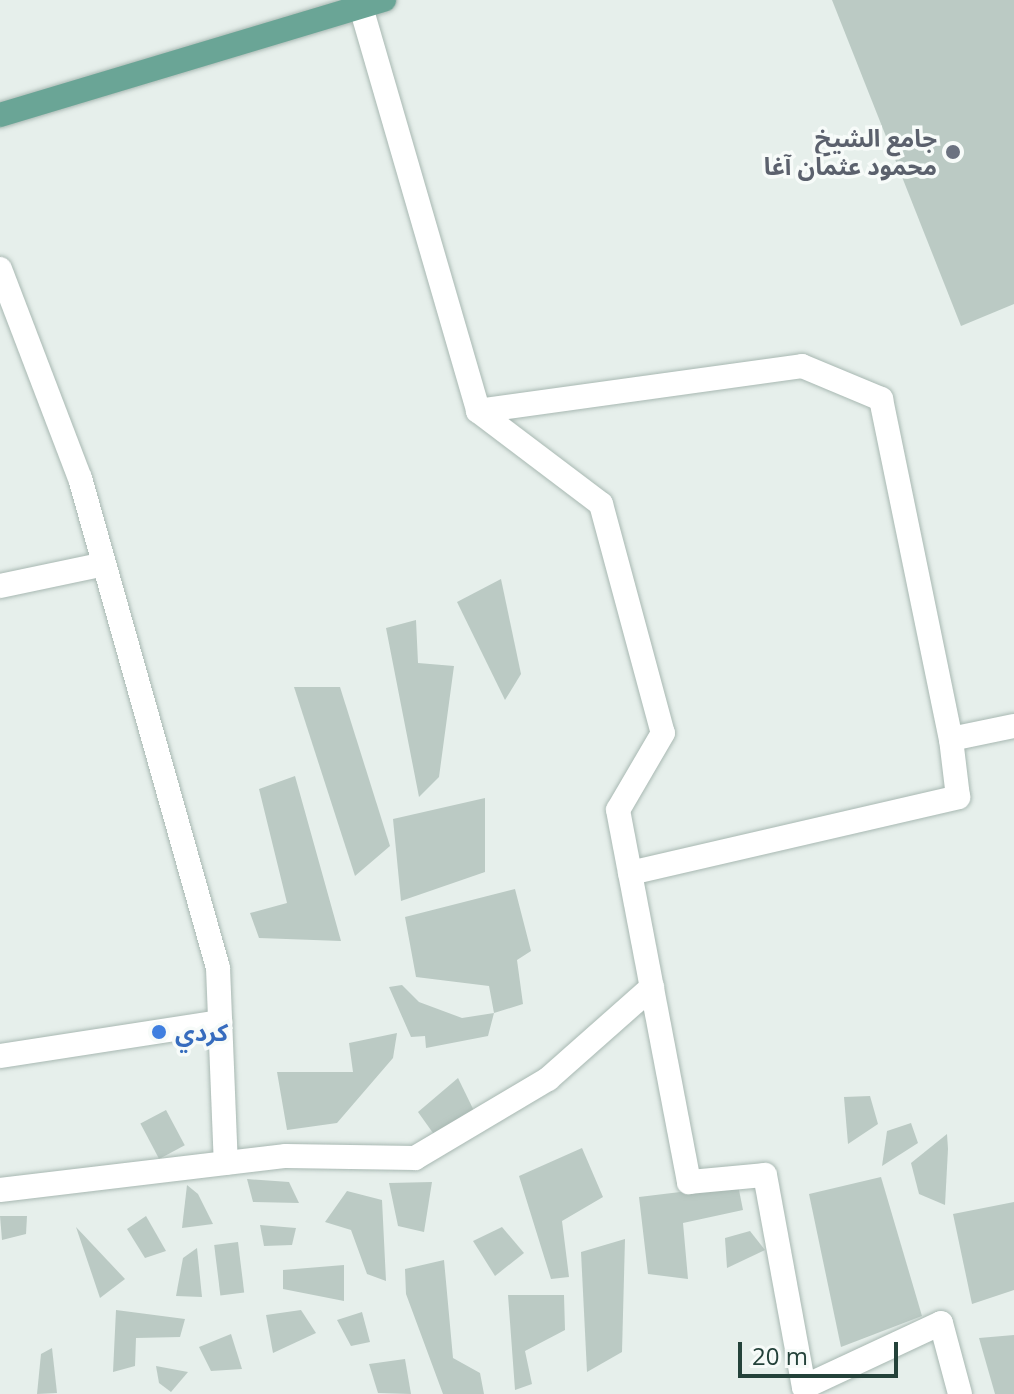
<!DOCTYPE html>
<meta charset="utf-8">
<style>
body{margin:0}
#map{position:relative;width:1014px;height:1394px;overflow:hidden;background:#e6efeb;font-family:"Open Sans","Noto Sans Arabic",sans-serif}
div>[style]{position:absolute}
.building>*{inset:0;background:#bbcac4;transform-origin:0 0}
.roads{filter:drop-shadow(0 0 2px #a8b8b2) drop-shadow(0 0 2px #a8b8b2)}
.minor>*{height:24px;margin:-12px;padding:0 12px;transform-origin:12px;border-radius:12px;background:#fff}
.primary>*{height:24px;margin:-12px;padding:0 12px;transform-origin:12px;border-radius:12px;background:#6aa596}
.dots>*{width:22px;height:22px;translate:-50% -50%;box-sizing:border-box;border:4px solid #f7fbf9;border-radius:50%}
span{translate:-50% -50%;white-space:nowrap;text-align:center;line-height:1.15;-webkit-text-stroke:7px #f7fbf9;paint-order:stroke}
.worship-label{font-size:24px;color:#5b616d;font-weight:700}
.right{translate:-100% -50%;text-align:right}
.shop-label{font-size:24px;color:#366cbe;font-weight:700}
.left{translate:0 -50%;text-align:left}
.scale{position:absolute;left:738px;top:1342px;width:160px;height:36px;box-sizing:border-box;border:4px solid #24423a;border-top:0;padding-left:10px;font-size:24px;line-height:28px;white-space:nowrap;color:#24423a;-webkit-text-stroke:6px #f7fbf9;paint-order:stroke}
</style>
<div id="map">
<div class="building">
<i style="clip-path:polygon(832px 0,1014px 0,1014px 304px,961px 326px)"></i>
<i style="clip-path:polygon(501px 579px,521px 674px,505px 700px,457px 602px)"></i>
<i style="clip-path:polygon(416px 620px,418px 663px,454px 666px,439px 777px,419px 797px,386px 628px)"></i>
<i style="clip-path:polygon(294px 687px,340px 687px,390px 846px,355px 876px)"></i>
<i style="clip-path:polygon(295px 776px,341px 941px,259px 938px,250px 913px,287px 903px,259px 789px)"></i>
<i style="clip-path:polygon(485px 798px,485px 872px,401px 901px,393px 819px)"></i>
<i style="clip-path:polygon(515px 889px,531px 951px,517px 960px,523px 1004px,494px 1013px,489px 986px,416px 977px,405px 917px)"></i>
<i style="clip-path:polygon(402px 985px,419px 1002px,462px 1018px,494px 1013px,488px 1036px,426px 1048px,425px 1036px,411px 1037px,389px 987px)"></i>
<i style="clip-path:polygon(397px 1033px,393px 1058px,337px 1123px,287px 1130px,277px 1072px,353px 1072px,349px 1043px)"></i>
<i style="clip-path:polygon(458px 1078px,477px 1117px,438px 1140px,418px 1112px)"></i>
<i style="clip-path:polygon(870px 1096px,878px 1124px,848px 1144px,844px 1097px)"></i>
<i style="left:166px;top:1110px;width:40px;height:29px;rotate:62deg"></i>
<i style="clip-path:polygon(911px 1123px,918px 1143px,882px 1166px,887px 1131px)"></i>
<i style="clip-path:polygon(947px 1134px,948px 1149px,945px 1205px,919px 1194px,911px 1163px)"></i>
<i style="clip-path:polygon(582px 1148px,603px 1197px,562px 1221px,569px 1277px,551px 1279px,519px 1176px)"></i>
<i style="clip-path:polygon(881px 1177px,922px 1316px,841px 1347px,809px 1194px)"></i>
<i style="clip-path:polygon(247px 1179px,289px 1182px,299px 1203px,253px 1202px)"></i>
<i style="clip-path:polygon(432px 1182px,424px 1232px,398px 1226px,389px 1183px)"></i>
<i style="clip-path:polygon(187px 1185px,198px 1194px,213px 1224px,182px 1228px)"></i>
<i style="clip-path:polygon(738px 1185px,743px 1210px,683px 1223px,688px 1279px,648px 1274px,639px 1197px)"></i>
<i style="clip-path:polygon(347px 1191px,382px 1200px,386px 1281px,367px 1274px,351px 1230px,325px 1222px)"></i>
<i style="clip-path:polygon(1014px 1202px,1014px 1290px,972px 1304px,953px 1214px)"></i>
<i style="clip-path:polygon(0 1216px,27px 1216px,26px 1234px,2px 1240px)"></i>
<i style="clip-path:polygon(146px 1216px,166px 1251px,145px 1258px,127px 1229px)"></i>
<i style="clip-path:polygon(260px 1225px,296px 1228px,292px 1245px,264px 1246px)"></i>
<i style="clip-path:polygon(76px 1227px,125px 1279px,100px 1298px)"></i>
<i style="clip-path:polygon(502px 1227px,524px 1253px,495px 1276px,473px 1241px)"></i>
<i style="clip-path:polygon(750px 1231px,765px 1250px,727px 1268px,725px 1238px)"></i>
<i style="clip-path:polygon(625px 1239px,622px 1352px,587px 1372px,581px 1252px)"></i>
<i style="left:238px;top:1242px;width:51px;height:24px;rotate:83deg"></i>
<i style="clip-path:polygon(197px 1248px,202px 1297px,176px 1296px,183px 1258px)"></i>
<i style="clip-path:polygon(444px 1260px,453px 1358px,480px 1373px,484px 1394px,443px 1394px,406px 1294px,405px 1269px)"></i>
<i style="clip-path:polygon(344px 1265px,344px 1301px,283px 1289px,283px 1270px)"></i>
<i style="clip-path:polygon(508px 1295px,564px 1295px,565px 1330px,525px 1351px,532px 1384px,515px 1390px)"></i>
<i style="clip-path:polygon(116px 1310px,185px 1319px,180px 1337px,136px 1338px,135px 1366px,113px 1372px)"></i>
<i style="clip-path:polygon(301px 1310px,316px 1333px,273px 1353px,266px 1315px)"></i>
<i style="clip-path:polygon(362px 1312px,370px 1342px,351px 1346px,337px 1320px)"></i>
<i style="clip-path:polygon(231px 1334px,242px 1369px,211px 1371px,199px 1347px)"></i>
<i style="clip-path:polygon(1014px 1335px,1014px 1394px,995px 1394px,979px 1338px)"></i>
<i style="clip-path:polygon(52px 1348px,57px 1393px,37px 1394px,41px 1354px)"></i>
<i style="clip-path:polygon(405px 1359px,411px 1394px,378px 1393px,369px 1364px)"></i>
<i style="clip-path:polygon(156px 1366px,188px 1372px,171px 1392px,159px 1383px)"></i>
</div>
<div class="roads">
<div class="minor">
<i style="left:361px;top:7px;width:421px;rotate:73.8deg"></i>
<i style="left:478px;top:411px;width:327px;rotate:-7.9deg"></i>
<i style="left:802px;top:366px;width:86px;rotate:22.7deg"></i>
<i style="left:881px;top:399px;width:347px;rotate:78.4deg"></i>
<i style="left:0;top:269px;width:224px;rotate:69.1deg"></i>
<i style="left:80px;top:478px;width:509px;rotate:74.27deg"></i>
<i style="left:218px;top:968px;width:195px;rotate:87.7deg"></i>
<i style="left:478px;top:411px;width:154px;rotate:37.1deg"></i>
<i style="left:601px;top:504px;width:237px;rotate:74.9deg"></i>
<i style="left:663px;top:733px;width:89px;rotate:120.3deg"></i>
<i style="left:618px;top:810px;width:379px;rotate:79.2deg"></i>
<i style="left:689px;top:1182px;width:76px;rotate:-5.3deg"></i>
<i style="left:765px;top:1175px;width:216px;rotate:79.6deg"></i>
<i style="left:804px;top:1387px;width:151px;rotate:-25deg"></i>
<i style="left:941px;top:1323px;width:73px;rotate:75deg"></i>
<i style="left:0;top:586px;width:106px;rotate:-11.9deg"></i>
<i style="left:630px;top:873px;width:337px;rotate:-13deg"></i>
<i style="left:958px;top:797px;width:58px;rotate:-96.9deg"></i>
<i style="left:951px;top:739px;width:64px;rotate:-11.7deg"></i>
<i style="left:0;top:1056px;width:223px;rotate:-8.8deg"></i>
<i style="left:0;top:1190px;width:288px;rotate:-6.8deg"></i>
<i style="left:286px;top:1156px;width:129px;rotate:0.9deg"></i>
<i style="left:415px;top:1158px;width:155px;rotate:-30.7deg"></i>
<i style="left:548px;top:1079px;width:139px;rotate:-41.5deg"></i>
</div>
<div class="primary">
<i style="left:0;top:115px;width:401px;rotate:-16.7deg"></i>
</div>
</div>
<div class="dots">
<i style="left:953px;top:152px;background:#6b7280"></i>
<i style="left:159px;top:1032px;background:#3f7fe0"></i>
</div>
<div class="worship-label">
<span class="right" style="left:937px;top:152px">جامع الشيخ<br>محمود عثمان آغا</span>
</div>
<div class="shop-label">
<span class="left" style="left:175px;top:1032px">كردي</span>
</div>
<div class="scale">20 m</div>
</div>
